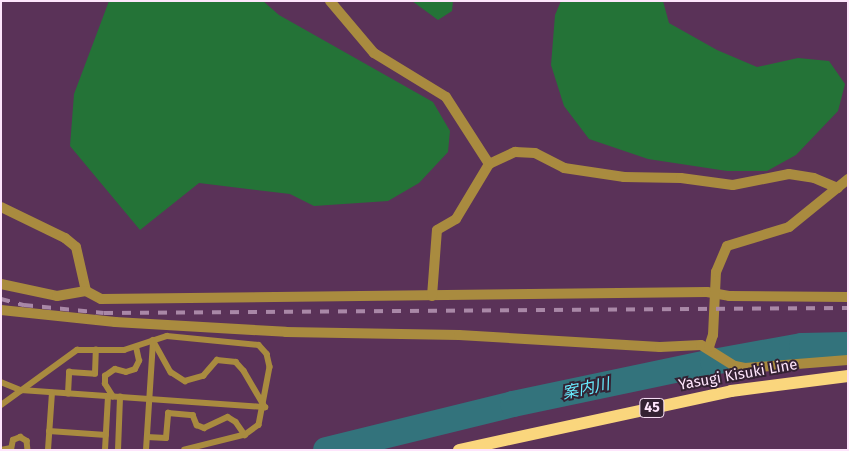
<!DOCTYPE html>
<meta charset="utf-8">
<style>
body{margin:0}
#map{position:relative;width:849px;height:451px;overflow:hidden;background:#5a3258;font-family:"Fira Sans","Noto Sans JP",sans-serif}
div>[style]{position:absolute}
.green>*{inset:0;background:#247337}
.river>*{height:26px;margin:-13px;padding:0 13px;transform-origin:13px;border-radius:13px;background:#33737c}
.lane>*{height:5.5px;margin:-2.75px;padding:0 2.75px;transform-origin:2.75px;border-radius:2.75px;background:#a98b3f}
.street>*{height:10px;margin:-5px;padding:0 5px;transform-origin:5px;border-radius:5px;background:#a98b3f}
.primary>*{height:12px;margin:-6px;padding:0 6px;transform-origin:6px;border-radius:6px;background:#fad67d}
.rail>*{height:4px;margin-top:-2px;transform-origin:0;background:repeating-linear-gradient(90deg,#a988a7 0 9px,transparent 0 18px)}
span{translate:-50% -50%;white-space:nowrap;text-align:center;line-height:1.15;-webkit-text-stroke:4px #342233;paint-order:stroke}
.shield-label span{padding:1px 4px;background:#342233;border:1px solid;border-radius:4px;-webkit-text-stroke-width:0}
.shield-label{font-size:14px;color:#fee5fc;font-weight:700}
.street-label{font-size:15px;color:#fee5fc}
.water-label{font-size:16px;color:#68ecff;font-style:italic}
.frame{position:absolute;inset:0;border:2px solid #fee5fc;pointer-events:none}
</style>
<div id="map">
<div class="green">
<i style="clip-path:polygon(109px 1px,263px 1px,279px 15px,433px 102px,450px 131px,448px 152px,419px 183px,388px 201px,314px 206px,290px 194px,199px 183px,140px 230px,70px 146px,74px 94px)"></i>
<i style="clip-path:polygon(412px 1px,453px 1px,452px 11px,438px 20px)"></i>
<i style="clip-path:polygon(561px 1px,663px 1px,669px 23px,717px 50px,757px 67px,798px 58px,829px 61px,845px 84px,838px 111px,796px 155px,767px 171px,727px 171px,648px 159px,589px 139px,564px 106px,551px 65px,555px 15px)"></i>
</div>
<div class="river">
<i style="left:326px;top:450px;width:193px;rotate:-13.8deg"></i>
<i style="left:513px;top:404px;width:204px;rotate:-11.9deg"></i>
<i style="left:713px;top:362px;width:90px;rotate:-10.2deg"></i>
<i style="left:802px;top:346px;width:46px;rotate:-1.2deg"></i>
</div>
<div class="lane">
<i style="left:153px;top:340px;width:37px;rotate:61deg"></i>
<i style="left:171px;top:372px;width:17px;rotate:33deg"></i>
<i style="left:185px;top:381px;width:19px;rotate:-16deg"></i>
<i style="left:203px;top:376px;width:21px;rotate:-49deg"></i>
<i style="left:217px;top:360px;width:19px;rotate:6deg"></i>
<i style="left:236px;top:362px;width:12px;rotate:48deg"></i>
<i style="left:244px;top:371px;width:42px;rotate:59.7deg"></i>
<i style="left:1px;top:382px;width:22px;rotate:22deg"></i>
<i style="left:21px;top:390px;width:245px;rotate:4deg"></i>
<i style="left:68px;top:394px;width:22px;rotate:-87deg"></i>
<i style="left:69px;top:372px;width:26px;rotate:4deg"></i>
<i style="left:95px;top:374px;width:24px;rotate:-88deg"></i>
<i style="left:113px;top:397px;width:15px;rotate:-122deg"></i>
<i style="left:105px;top:384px;width:8px;rotate:-90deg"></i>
<i style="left:105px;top:376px;width:12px;rotate:-35deg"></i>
<i style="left:115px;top:369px;width:11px;rotate:15deg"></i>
<i style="left:126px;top:372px;width:9px;rotate:-18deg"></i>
<i style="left:135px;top:369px;width:9px;rotate:-63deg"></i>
<i style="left:139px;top:361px;width:14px;rotate:-102deg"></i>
<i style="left:1px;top:405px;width:94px;rotate:-35.9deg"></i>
<i style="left:77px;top:350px;width:47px"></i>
<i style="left:124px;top:350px;width:45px;rotate:-18deg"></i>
<i style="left:167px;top:336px;width:92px;rotate:5.6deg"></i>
<i style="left:259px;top:345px;width:12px;rotate:48deg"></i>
<i style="left:267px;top:354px;width:13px;rotate:77deg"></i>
<i style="left:270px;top:367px;width:59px;rotate:100.7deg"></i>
<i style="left:259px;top:425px;width:17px;rotate:144deg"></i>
<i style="left:245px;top:435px;width:62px;rotate:166deg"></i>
<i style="left:49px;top:431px;width:57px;rotate:4deg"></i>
<i style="left:147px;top:437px;width:19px;rotate:3deg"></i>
<i style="left:166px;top:438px;width:25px;rotate:-85deg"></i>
<i style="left:168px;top:413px;width:25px;rotate:5deg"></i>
<i style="left:193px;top:415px;width:11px;rotate:68deg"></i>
<i style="left:197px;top:425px;width:8px;rotate:23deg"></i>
<i style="left:204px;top:428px;width:26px;rotate:-25deg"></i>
<i style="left:228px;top:417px;width:9px;rotate:32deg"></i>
<i style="left:236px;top:422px;width:16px;rotate:55deg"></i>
<i style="left:1px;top:450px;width:10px;rotate:-11deg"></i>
<i style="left:11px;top:450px;width:10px;rotate:-79deg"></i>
<i style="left:13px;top:440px;width:8px;rotate:-23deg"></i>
<i style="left:20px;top:437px;width:8px;rotate:30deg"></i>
<i style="left:27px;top:441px;width:9px;rotate:84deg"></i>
<i style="left:48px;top:450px;width:57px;rotate:-86deg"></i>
<i style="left:105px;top:450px;width:53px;rotate:-86.8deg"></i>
<i style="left:118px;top:450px;width:53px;rotate:-87.8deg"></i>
<i style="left:146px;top:450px;width:108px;rotate:-86.3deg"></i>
</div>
<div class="street">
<i style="left:330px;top:1px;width:68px;rotate:49.8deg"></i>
<i style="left:374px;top:53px;width:84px;rotate:31.4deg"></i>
<i style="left:446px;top:97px;width:80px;rotate:57.3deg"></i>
<i style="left:1px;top:207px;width:71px;rotate:25.8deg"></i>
<i style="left:65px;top:238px;width:14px;rotate:39deg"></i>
<i style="left:76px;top:247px;width:45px;rotate:77.2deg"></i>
<i style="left:86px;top:291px;width:17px;rotate:28deg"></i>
<i style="left:101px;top:299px;width:606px;rotate:-0.66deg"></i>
<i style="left:707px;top:292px;width:22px;rotate:10deg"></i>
<i style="left:729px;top:296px;width:119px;rotate:0.5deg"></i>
<i style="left:1px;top:284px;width:57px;rotate:12.1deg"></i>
<i style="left:57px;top:296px;width:29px;rotate:-10deg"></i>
<i style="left:432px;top:296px;width:66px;rotate:-85.7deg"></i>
<i style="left:437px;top:230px;width:22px;rotate:-30deg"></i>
<i style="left:456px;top:219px;width:64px;rotate:-59deg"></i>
<i style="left:489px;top:164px;width:29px;rotate:-25deg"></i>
<i style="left:515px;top:152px;width:20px;rotate:3deg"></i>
<i style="left:535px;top:153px;width:33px;rotate:27deg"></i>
<i style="left:564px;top:168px;width:61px;rotate:8.5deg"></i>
<i style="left:624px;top:177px;width:57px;rotate:1deg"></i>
<i style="left:681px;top:178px;width:52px;rotate:7.7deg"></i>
<i style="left:733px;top:185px;width:57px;rotate:-11.1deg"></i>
<i style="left:789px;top:174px;width:25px;rotate:9deg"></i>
<i style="left:814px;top:178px;width:26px;rotate:23deg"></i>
<i style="left:1px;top:310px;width:115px;rotate:6deg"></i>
<i style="left:115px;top:322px;width:171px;rotate:3.3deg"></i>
<i style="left:286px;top:332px;width:173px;rotate:1deg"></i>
<i style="left:459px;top:335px;width:201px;rotate:3.4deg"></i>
<i style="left:660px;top:347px;width:41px;rotate:-2.8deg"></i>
<i style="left:701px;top:345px;width:40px;rotate:32deg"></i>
<i style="left:735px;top:366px;width:10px;rotate:11deg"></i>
<i style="left:745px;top:368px;width:103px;rotate:-4.4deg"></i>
<i style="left:709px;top:347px;width:13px;rotate:-72deg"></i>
<i style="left:713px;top:335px;width:63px;rotate:-87.3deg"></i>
<i style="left:716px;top:272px;width:28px;rotate:-67deg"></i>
<i style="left:727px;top:246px;width:65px;rotate:-17deg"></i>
<i style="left:789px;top:227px;width:76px;rotate:-39.1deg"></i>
</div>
<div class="primary">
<i style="left:459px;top:450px;width:278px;rotate:-12.2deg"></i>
<i style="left:731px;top:391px;width:118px;rotate:-7.3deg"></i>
</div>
<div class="rail">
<i style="left:1px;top:299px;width:24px;rotate:15deg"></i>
<i style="left:24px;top:305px;width:80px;rotate:5.7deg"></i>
<i style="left:104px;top:313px;width:744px;rotate:-0.39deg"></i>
</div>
<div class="shield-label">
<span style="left:652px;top:408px">45</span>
</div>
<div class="street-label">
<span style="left:738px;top:375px;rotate:-10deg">Yasugi Kisuki Line</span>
</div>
<div class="water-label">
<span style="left:586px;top:389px;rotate:-12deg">案内川</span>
</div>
<div class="frame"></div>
</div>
